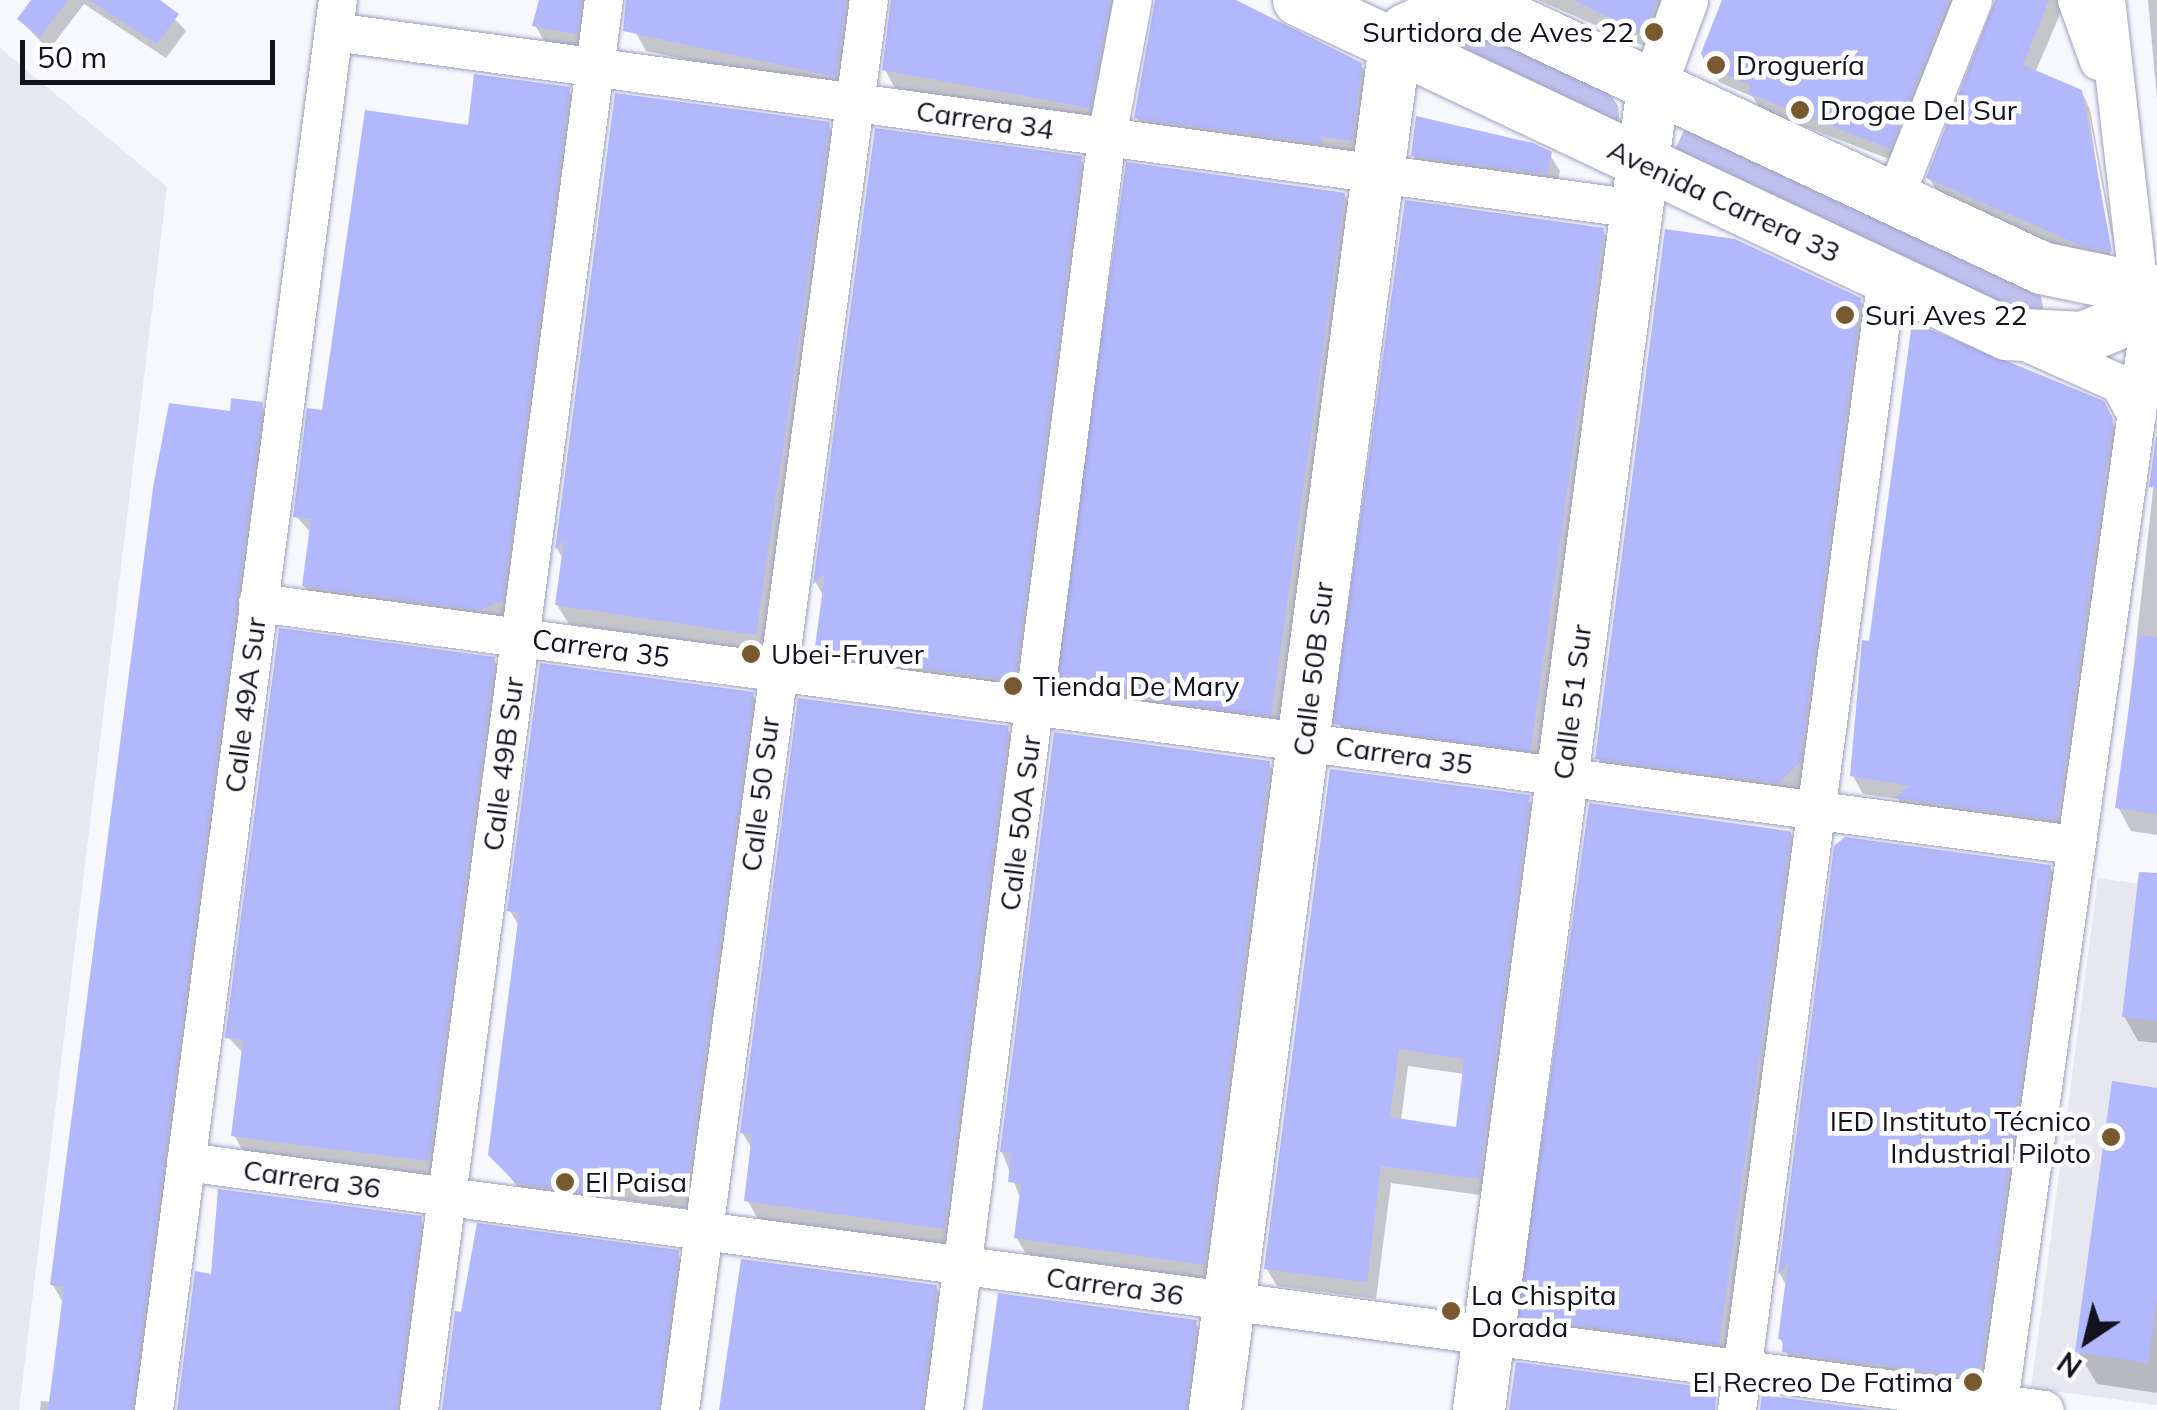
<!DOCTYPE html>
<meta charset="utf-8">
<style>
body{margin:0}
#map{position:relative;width:2157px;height:1410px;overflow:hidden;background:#f7f8fe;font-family:Mulish,sans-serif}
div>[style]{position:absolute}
.built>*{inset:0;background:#e7e7f0}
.green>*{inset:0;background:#bec1ed}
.shadow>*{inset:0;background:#0003}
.building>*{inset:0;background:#b3b7fb;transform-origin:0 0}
.roads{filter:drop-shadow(0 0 2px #9ea0c0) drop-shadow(0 0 2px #9ea0c0)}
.minor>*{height:38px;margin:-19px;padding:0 19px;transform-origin:19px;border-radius:19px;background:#fff}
.tertiary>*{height:45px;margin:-22.5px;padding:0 22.5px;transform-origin:22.5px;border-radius:22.5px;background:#fff}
.secondary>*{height:52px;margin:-26px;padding:0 26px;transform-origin:26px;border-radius:26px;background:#fff}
.dots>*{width:28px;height:28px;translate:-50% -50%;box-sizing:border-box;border:5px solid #fff;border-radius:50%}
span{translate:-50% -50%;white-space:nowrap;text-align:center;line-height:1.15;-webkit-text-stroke:9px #fff;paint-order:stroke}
.poi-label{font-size:28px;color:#12131e}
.right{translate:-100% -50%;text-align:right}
.left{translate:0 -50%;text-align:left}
.street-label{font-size:28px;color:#12131e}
.north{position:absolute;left:2037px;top:1290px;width:100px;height:100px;-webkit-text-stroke:8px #fff;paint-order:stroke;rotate:215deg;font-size:28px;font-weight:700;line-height:40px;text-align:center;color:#12131e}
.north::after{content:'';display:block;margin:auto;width:35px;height:45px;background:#12131e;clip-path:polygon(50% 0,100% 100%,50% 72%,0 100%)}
.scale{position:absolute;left:20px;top:40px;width:255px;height:45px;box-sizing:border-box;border:5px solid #12131e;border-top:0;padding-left:12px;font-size:30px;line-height:35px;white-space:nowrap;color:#12131e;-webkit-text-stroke:8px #fff;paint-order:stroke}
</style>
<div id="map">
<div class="built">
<i style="clip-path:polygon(0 48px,167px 187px,19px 1410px,0 1410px)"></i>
<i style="clip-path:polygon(2098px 878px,2157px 886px,2157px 1405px,2031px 1388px)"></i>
</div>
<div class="green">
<i style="clip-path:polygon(1470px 27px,1604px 85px,1618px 106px,1620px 127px,1429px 41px)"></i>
<i style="clip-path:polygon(1686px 126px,2041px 296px,2044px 313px,2037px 320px,1672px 156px)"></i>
</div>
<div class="shadow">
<i style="clip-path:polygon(35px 0,157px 0,186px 31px,166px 58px,84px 4px,49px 50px,20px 20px)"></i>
<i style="clip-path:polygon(539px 0,600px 0,585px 49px,544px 41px,535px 25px)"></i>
<i style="clip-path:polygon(643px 0,867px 0,845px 94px,646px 51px,636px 33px)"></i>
<i style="clip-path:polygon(893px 0,1128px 0,1099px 124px,895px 88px,885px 70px)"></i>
<i style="clip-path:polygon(1156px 0,1232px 0,1361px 65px,1370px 82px,1360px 156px,1146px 134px,1136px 117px)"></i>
<i style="clip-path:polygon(1538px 0,1676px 0,1653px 50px)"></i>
<i style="clip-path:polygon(1725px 0,1970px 0,1899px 163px,1760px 109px,1753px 97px,1719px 82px,1709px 65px)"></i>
<i style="clip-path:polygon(1997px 0,2066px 0,2035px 73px,2081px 92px,2087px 102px,2112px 265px,2117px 264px,2087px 104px,2090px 109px,2119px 267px,2091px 261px,1939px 194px,1929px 178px)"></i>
<i style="clip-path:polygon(2148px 0,2157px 0,2157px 99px)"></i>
<i style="clip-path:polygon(568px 89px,578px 106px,511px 616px,491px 626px,314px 602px,304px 586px,312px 534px,296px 516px,324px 413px,470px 128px)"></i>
<i style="clip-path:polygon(622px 96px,828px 124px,840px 144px,767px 654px,569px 624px,557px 605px,564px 560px,557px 549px)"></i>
<i style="clip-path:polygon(877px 131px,1080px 159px,1090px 175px,1023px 697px,826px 670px,816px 654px,824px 597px,816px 583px)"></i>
<i style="clip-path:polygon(1413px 155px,1550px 155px,1560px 171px,1556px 189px,1423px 171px)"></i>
<i style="clip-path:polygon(1344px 194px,1354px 213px,1286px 733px,1072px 705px,1062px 687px)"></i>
<i style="clip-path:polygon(1602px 229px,1612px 247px,1545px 768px,1349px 741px,1339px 724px)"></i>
<i style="clip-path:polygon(1860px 300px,1871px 320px,1810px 781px,1790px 801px,1608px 777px,1598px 758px)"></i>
<i style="clip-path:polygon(2102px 403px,2122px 440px,2067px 838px,1907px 816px,1898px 799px,1863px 794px,1853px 776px,1871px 644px)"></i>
<i style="clip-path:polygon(261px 404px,271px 421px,145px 1410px,40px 1410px,41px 1401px,51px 1402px,62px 1301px,53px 1285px,232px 414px)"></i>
<i style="clip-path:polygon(2157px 454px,2157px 835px,2131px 831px,2118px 807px)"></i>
<i style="clip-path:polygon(494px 660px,503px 676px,437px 1176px,243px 1151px,234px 1135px,244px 1054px,228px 1037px)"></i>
<i style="clip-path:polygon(752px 694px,763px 712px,696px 1210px,604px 1197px,602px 1211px,529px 1201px,491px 1154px,520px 928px,510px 911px)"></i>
<i style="clip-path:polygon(1007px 728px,1018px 747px,954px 1247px,758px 1219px,747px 1200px,752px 1149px,742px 1132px)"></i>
<i style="clip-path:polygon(1269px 763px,1279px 780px,1213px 1281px,1026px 1254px,1016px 1237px,1021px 1200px,1002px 1152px)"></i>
<i style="clip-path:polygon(evenodd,1528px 798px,1538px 816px,1488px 1196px,1391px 1183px,1376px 1299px,1277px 1286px,1266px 1268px,1528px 798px,1408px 1066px,1465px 1074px,1458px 1129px,1401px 1121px,1408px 1066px)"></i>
<i style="clip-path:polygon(1790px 832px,1799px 849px,1732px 1356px,1534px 1333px,1525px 1317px)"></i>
<i style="clip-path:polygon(1837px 847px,2050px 867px,2059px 884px,1990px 1384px,1794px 1368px,1780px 1338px,1787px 1287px,1780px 1274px)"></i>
<i style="clip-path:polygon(2157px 925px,2157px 1043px,2138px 1041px,2124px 1016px)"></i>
<i style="clip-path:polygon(2157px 1090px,2157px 1393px,2097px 1384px,2078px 1352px)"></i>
<i style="clip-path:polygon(420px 1218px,430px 1235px,407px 1410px,179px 1410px,213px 1277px)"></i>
<i style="clip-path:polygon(677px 1253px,687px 1269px,668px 1410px,444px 1410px)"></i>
<i style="clip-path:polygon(742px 1261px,936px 1287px,948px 1308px,937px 1410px,721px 1410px)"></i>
<i style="clip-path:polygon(1195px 1322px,1206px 1341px,1200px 1410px,986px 1410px)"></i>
</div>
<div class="building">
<i style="clip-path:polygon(31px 0,68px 0,40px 37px,17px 19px)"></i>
<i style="clip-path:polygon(89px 0,160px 0,179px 14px,157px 44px)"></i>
<i style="clip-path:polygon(539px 0,581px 0,577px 34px,532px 26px)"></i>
<i style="clip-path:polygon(626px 0,846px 0,836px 77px,623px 31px)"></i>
<i style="clip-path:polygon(891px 0,1110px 0,1090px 108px,882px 70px)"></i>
<i style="clip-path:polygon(1155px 0,1236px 0,1362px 63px,1352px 141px,1320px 136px,1324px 144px,1134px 118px)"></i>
<i style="clip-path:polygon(1574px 0,1657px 0,1644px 35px)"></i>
<i style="clip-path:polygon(1722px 0,1949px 0,1890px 149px,1748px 93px,1751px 85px,1706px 66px,1701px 53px)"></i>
<i style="clip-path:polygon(1995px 0,2049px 0,2023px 65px,2082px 90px,2112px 252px,2080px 245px,1926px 178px)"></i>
<i style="clip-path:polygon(474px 74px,570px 87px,503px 600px,480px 610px,302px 586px,311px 519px,293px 517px,307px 408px,322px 410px,365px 110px,468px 125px)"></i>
<i style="clip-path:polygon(615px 93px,830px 122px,756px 635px,555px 605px,564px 540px,555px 550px)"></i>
<i style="clip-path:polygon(1416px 116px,1533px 143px,1552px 152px,1547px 174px,1411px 156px)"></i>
<i style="clip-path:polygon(875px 128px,1082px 156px,1015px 681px,814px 654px,825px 573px,813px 584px)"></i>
<i style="left:1126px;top:162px;width:221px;height:529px;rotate:8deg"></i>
<i style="left:1405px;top:200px;width:201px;height:529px;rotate:8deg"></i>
<i style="clip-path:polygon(1665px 229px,1735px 239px,1861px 298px,1800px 762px,1779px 783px,1595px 759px)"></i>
<i style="clip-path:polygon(1912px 322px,2104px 401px,2113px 419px,2057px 820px,1894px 798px,1910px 786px,1850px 776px,1862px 640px,1869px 641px)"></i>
<i style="clip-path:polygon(231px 398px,263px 402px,132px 1410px,48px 1410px,64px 1287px,50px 1285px,153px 488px,169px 403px,230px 411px)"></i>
<i style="clip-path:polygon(2156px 437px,2157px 437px,2157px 488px,2149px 487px)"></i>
<i style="clip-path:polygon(279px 628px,495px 657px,429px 1161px,231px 1136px,243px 1040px,225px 1038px)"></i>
<i style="clip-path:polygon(2139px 635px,2157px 637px,2157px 814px,2115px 808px)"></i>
<i style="clip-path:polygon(540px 663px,754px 692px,686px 1193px,595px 1180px,592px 1194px,516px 1183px,488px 1155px,519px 913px,507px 911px)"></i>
<i style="clip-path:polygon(798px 698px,1009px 726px,944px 1229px,744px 1201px,752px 1134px,740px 1133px)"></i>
<i style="clip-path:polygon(1054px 732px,1270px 761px,1204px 1265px,1014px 1238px,1021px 1184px,1008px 1182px,1011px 1153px,1000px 1152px)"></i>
<i style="clip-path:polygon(evenodd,1330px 769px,1530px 795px,1479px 1179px,1381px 1166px,1367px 1282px,1264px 1269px,1330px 769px,1399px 1049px,1464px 1059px,1456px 1127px,1390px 1117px,1399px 1049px)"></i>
<i style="left:1589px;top:803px;width:204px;height:519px;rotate:8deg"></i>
<i style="clip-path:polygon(1845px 837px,2051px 865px,1981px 1366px,1971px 1377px,1782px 1352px,1783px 1340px,1778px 1339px,1788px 1263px,1778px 1275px,1834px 846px)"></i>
<i style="clip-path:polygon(2139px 872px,2157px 873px,2157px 1021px,2122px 1017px)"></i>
<i style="clip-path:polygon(2112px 1081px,2157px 1088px,2157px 1298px,2148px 1363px,2075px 1352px)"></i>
<i style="clip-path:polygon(218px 1189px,422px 1216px,397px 1410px,177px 1410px,195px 1271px,211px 1274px)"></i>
<i style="clip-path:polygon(477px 1223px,679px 1250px,658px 1410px,442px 1410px,455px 1311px,461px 1312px)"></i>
<i style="clip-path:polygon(741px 1259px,937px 1285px,922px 1410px,719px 1410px)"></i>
<i style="clip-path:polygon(998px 1293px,1197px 1320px,1186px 1410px,982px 1410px)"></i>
<i style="clip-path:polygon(1516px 1362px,1717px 1389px,1715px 1410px,1509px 1410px)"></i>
<i style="clip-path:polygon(1762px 1395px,1875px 1410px,1760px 1410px)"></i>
</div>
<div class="roads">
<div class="minor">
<i style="left:2077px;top:0;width:65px;rotate:70.2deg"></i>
<i style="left:2106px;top:0;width:293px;rotate:83.5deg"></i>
<i style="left:334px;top:32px;width:1315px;rotate:7.74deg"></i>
<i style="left:1894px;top:199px;width:214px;rotate:-68.3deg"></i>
<i style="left:2028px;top:343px;width:101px;rotate:24deg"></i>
<i style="left:2120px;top:384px;width:36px;rotate:62deg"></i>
<i style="left:258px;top:603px;width:1831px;rotate:7.59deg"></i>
<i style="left:186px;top:1162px;width:1875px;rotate:7.6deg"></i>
<i style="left:154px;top:1410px;width:1422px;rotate:-82.57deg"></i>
<i style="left:419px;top:1410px;width:1422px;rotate:-82.53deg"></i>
<i style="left:680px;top:1410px;width:1423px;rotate:-82.37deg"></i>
<i style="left:944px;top:1410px;width:1283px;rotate:-82.7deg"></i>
<i style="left:1107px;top:137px;width:139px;rotate:-79.3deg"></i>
<i style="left:1737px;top:1410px;width:1143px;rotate:-82.46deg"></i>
<i style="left:1998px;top:1410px;width:1109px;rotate:-82.07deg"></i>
</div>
<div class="tertiary">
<i style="left:1653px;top:87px;width:93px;rotate:-69.8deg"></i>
</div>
<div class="secondary">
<i style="left:1299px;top:0;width:783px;rotate:25.26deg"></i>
<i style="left:2007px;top:334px;width:76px;rotate:3deg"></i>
<i style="left:2083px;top:338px;width:80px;rotate:-22.7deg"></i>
<i style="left:1472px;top:1px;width:629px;rotate:25.1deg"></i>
<i style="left:2042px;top:268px;width:117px;rotate:11.8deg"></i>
<i style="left:1215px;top:1410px;width:1377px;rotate:-82.49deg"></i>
<i style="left:1395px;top:45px;width:19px;rotate:-54deg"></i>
<i style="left:1406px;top:30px;width:34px;rotate:-26deg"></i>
<i style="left:1437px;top:15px;width:64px;rotate:-0.9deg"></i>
<i style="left:1479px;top:1410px;width:1334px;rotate:-82.51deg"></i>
</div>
</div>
<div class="dots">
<i style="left:1654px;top:32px;background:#79592f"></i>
<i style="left:1716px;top:65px;background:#79592f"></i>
<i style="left:1800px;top:110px;background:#79592f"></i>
<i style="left:1845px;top:315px;background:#79592f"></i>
<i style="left:751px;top:654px;background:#79592f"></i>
<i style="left:1013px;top:686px;background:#79592f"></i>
<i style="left:2111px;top:1137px;background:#79592f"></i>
<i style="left:565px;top:1182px;background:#79592f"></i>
<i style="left:1451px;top:1311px;background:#79592f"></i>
<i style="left:1973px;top:1382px;background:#79592f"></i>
</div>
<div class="poi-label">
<span class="right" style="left:1634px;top:32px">Surtidora de Aves 22</span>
<span class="left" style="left:1736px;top:65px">Droguería</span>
<span class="left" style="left:1820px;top:110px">Drogae Del Sur</span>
<span class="left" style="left:1865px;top:315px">Suri Aves 22</span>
<span class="left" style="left:771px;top:654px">Ubei-Fruver</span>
<span class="left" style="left:1033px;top:686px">Tienda De Mary</span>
<span class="right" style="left:2091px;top:1137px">IED Instituto Técnico<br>Industrial Piloto</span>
<span class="left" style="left:585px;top:1182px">El Paisa</span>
<span class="left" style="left:1471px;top:1311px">La Chispita<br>Dorada</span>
<span class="right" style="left:1953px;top:1382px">El Recreo De Fatima</span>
</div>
<div class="street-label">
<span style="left:985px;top:120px;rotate:8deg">Carrera 34</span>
<span style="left:1724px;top:201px;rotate:25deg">Avenida Carrera 33</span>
<span style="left:601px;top:648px;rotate:8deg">Carrera 35</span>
<span style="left:1313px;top:669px;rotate:-83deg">Calle 50B Sur</span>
<span style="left:1572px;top:702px;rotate:-83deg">Calle 51 Sur</span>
<span style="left:245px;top:705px;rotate:-83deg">Calle 49A Sur</span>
<span style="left:1404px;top:755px;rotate:8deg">Carrera 35</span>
<span style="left:503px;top:764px;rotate:-83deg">Calle 49B Sur</span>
<span style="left:760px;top:794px;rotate:-83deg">Calle 50 Sur</span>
<span style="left:1020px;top:823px;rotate:-83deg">Calle 50A Sur</span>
<span style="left:312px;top:1179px;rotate:8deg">Carrera 36</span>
<span style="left:1115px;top:1286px;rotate:8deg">Carrera 36</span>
</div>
<div class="north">N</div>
<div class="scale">50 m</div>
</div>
